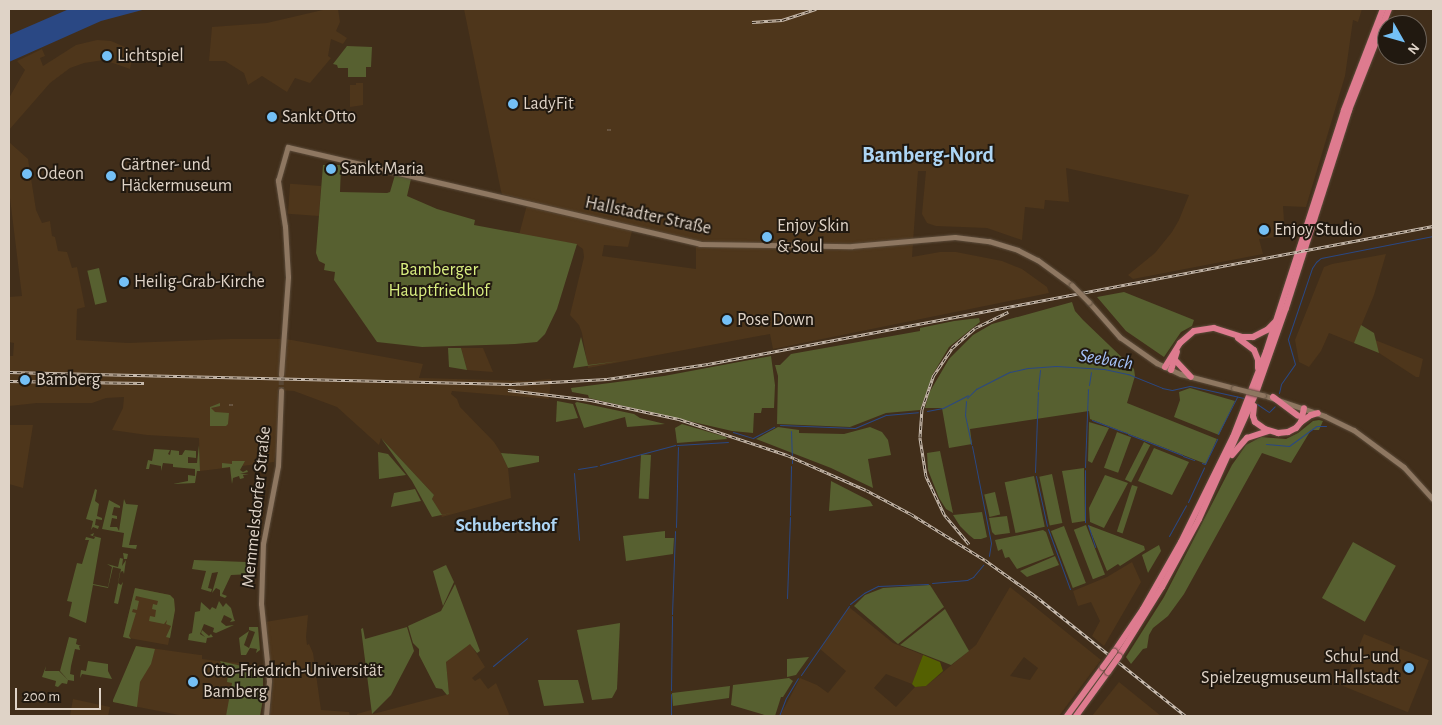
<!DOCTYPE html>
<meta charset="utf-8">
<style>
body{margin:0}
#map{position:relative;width:1442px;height:725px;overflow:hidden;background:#412e1a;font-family:"Alegreya Sans",sans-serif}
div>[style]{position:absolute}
.built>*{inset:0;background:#4e361b;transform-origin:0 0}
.green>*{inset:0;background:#576030;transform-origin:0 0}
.forest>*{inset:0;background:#546001}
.water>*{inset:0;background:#2a4884}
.stream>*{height:1px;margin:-0.5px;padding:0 0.5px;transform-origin:0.5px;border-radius:0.5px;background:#2a4884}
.secondary-tunnel>*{height:4.5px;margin-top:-2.25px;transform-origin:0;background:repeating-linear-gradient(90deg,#594734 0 4.5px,transparent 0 6.5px)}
.roads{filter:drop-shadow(0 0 1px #5b4b3a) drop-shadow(0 0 1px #5b4b3a)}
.secondary>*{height:4.5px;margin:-2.25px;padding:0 2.25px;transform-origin:2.25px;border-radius:2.25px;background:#8e7761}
.highway>*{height:6px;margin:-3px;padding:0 3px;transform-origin:3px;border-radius:3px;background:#de7b8f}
.rail>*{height:3px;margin-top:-1.5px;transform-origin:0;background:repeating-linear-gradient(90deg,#211910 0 4px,#c9bcaf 0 8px);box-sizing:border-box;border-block:1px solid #c9bcaf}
.bridges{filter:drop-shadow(0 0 1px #5b4b3a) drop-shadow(0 0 1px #5b4b3a)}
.secondary-bridge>*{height:4.5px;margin:-2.25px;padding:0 2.25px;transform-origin:2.25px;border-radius:2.25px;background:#8e7761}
.highway-bridge>*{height:6px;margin:-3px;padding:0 3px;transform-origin:3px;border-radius:3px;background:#de7b8f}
.dots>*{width:14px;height:14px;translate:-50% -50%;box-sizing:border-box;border:2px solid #211910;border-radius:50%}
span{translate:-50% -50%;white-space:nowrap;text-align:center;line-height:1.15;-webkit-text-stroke:4px #211910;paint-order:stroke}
.poi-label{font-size:18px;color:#dfd3c7}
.left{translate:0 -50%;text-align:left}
.right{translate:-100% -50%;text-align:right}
.street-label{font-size:18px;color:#dfd3c7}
.park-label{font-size:18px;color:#d9ee80}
.water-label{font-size:19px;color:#a5c1f7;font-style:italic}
.neighbourhood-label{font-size:19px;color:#add5f4;font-weight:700}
.district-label{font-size:22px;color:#add5f4;font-weight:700}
.frame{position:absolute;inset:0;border:10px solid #dfd3c7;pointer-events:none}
.north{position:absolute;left:1377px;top:15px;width:50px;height:50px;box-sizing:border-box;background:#211910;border:1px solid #6d6359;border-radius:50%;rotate:128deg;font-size:14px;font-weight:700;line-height:20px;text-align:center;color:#dfd3c7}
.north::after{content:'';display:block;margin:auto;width:18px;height:22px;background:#74c0f6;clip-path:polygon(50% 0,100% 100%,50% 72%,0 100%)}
.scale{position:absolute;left:15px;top:688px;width:86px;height:22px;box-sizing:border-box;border:2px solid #dfd3c7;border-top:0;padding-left:6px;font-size:15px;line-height:18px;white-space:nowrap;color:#dfd3c7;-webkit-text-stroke:4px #211910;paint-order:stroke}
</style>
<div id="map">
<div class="built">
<i style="clip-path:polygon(327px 9px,338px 9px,340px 22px,336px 31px,347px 38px,343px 44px,331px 39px,328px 56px,331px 58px,310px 83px,295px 78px,287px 92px,262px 76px,248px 85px,244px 73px,225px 61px,209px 61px,212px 27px,267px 23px)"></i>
<i style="clip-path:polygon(evenodd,464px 9px,1362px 9px,1358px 22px,1353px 20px,1345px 76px,1306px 207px,1283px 206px,1285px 236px,1259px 239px,1263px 254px,1133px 279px,1128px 275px,1155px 253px,1172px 232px,1179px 220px,1189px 195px,1066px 168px,1069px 202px,1045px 200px,1044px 209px,1025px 207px,1022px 240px,987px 228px,936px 226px,927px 223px,922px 214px,926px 171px,918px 171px,912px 257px,940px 252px,956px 252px,1002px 261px,1022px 269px,1047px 287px,1049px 293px,773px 349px,770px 334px,588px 368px,582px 333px,579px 325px,570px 315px,584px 257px,583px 249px,576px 244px,519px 235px,528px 201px,502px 194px,501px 191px,464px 9px,633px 227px,696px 243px,696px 269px,602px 256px,604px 245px,628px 247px,633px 227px)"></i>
<i style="clip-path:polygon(97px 40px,111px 41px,132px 50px,128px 58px,132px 60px,130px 69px,104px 60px,84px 63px,70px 68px,50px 83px,9px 130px,9px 98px,25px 70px,17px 61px,42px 49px,45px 56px,40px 58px,43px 66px,76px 45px)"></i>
<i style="clip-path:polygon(356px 83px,363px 83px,363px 105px,350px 107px,350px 85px,356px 85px)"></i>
<i style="clip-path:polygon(9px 142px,28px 159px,36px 210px,42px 223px,50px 221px,52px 236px,55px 237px,58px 251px,67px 252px,72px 268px,77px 267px,85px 307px,77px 309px,76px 340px,128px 343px,231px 339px,286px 339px,423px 364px,419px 378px,526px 381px,551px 379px,549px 399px,452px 391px,451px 394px,457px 399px,460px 407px,494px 442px,501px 453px,508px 468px,511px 498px,442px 517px,432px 499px,434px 495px,381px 438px,379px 445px,337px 407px,294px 391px,278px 390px,278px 441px,274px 462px,200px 471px,199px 438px,147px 435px,112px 430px,123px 408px,124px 397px,106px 398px,92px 403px,37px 403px,9px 406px,9px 356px,13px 356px,14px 343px,9px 342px,9px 297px,22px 296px,9px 190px)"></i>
<i style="left:321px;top:186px;width:30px;height:31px;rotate:94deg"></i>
<i style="clip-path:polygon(1386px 254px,1374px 295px,1354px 343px,1329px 333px,1321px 351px,1309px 367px,1299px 362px,1295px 340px,1324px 267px,1332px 264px)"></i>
<i style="clip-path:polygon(1375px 340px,1423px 359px,1419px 377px,1416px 377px,1379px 353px)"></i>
<i style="clip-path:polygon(461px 348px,483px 348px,493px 372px,467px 370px)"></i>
<i style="clip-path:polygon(9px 425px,33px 425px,23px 488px,9px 484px)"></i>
<i style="clip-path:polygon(1132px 562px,1141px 582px,1104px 646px,1092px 636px,1100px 621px,1091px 602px,1078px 606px,1073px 591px,1107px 577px)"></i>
<i style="clip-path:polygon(evenodd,1010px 587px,1101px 660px,1059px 716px,780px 716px,800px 678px,817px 685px,828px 693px,846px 671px,820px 649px,849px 607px,893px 643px,923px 655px,912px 684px,886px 674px,874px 688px,896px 707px,915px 687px,926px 686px,976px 645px,1010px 587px,1024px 657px,1038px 668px,1030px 680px,1010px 676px,1024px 657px)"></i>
<i style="clip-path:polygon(135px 588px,170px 595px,174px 599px,175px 610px,168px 645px,123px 637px)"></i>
<i style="clip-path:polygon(308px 615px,306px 637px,307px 645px,309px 644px,313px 653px,321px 710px,349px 712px,350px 716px,270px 716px,273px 684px,265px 622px)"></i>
<i style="left:1364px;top:634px;width:70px;height:56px;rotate:22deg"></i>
<i style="clip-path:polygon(470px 643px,485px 667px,472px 678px,475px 681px,480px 678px,488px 689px,496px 683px,509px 714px,508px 716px,357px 716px,357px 714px,371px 710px,373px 714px,449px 694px,446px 662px)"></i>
<i style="clip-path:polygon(136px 646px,200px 655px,202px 655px,202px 659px,226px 662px,258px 664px,263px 671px,263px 699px,260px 716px,184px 716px,113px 702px)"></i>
<i style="clip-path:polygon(1119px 682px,1161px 716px,1092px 716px)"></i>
<i style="clip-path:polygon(73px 699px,110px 707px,108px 716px,70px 716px)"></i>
</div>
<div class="green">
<i style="clip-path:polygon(347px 46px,372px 47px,371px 67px,366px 67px,366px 77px,348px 77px,348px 68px,338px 68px,337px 65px,333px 64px)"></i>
<i style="clip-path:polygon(323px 165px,341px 165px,340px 192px,387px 193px,390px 192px,395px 175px,411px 179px,407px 196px,437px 209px,475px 220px,474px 225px,577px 244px,557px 309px,545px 334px,537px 342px,515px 344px,422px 347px,377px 342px,334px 280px,335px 272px,324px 270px,325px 264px,319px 261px,316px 253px)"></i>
<i style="left:99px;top:268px;width:35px;height:12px;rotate:77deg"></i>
<i style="clip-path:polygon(1124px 292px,1194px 320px,1192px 326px,1181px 332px,1164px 357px,1126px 331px,1097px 297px)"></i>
<i style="clip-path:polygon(1072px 302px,1075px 311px,1083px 320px,1134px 369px,1135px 376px,1127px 403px,1217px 439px,1206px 464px,1090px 419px,1089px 411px,970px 429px,972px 444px,949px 448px,942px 408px,925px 408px,929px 393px,949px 359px,973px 335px,992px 324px)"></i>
<i style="clip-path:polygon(979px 318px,980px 322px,949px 347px,933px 374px,920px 410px,886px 413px,850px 427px,777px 424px,778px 376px,775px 365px,780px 365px,791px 354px,920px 331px,920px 328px,954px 321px)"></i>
<i style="clip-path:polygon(1361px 325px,1374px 333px,1379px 353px,1354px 343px)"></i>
<i style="clip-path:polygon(581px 337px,588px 365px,620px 361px,573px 368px)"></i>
<i style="clip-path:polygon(448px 348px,461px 348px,467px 370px,449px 367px)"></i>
<i style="clip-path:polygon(771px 356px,775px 385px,774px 408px,762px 408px,761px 413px,754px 413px,753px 433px,732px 431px,589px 398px,588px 395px,572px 392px,571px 388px,664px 376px)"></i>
<i style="clip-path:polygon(1190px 388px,1235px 401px,1219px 435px,1174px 417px,1180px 400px,1179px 392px)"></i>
<i style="clip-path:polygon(557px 401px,573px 404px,578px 418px,556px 422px)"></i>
<i style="clip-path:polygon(577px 402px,634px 414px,640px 418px,665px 424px,627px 427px,625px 417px,584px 428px,575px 403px)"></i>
<i style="clip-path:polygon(220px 403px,220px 406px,211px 408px,215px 412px,229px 413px,228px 424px,226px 426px,210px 426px,210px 407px)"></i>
<i style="clip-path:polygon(1319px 420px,1323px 421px,1319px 430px,1311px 430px,1291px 463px,1262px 453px,1184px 594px,1168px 616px,1153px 628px,1149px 635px,1147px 648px,1143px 649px,1131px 664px,1126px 657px,1164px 597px,1232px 465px,1246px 445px,1261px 437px,1286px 439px,1298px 433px,1313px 421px)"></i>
<i style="clip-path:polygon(1089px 422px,1109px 428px,1092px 463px,1088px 461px)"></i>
<i style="clip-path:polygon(682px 424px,726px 437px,727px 439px,677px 443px,675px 428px)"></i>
<i style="clip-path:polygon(778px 427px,799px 430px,799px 433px,844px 434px,870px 427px,882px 432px,888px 440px,891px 455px,868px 459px,873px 488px,831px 468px,756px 439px)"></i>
<i style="left:1117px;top:432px;width:15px;height:38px;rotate:20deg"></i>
<i style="clip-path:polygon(381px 438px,434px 495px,432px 499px,442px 515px,455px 512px,432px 517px,412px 481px)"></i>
<i style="left:1144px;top:442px;width:7px;height:42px;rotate:27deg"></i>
<i style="clip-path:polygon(199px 445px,200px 471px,197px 471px,195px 483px,173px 484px,188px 481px,188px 475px,195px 476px,195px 469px,173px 467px,173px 464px,163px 463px,161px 471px,161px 466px,150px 464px,149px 469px,146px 469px,148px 460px,152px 461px,154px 449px,170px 450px,168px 454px,170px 455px,171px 450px,179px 451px,179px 455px,182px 455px,185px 450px,196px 451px,196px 458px,188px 457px,188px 463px,197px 463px)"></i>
<i style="clip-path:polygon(1154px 448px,1189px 462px,1172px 495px,1138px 481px)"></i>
<i style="clip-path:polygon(940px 451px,953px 513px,946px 509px,939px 498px,928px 470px,927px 453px)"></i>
<i style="clip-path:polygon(378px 452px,388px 454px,406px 475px,379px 479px)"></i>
<i style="clip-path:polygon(501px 453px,539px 456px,539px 462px,508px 468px)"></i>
<i style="left:651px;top:455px;width:44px;height:10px;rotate:93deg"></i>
<i style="clip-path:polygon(232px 461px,245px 461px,240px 470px,243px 472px,247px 470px,248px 472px,240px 474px,249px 474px,243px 475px,244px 478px,240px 479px,239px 476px,233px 478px,232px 484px,230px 467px,222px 468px,222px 463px,232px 464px)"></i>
<i style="clip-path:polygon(1084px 468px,1085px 521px,1072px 523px,1062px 471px)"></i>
<i style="left:1052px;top:474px;width:50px;height:13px;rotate:78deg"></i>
<i style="clip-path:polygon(1105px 475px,1128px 483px,1104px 528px,1090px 522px,1089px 508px)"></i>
<i style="left:1034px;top:476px;width:52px;height:30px;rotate:78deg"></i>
<i style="clip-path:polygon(831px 481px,870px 501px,873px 506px,829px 511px)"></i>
<i style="left:1132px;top:485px;width:6px;height:49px;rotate:18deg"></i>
<i style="clip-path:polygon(95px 489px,97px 490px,95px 501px,99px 504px,97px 516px,102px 518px,102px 520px,96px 519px,95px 525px,99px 526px,98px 529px,93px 527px,91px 530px,93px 521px,86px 519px)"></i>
<i style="clip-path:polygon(415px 489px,421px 501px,391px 507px,394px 493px)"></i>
<i style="left:995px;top:492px;width:23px;height:11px;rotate:77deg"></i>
<i style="clip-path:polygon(124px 499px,126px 504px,138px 505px,129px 545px,137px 545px,136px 549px,122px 547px,124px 533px,102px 529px,109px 500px,120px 506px,120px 508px,114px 507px,112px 515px,117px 516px,117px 519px,112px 518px,110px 527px,117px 527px,119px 531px)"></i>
<i style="clip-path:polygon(982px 512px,987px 537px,981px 539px,974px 539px,969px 535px,960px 526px,953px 515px)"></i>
<i style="clip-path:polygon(1007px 516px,1010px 533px,995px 535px,992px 532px,989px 518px)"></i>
<i style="left:1086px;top:525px;width:53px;height:13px;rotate:69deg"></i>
<i style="clip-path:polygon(1088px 525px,1144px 546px,1145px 550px,1120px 566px,1118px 564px,1107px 571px)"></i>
<i style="left:1064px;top:526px;width:61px;height:14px;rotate:69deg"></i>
<i style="clip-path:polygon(1043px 530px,1046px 532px,1054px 555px,1017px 569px,1009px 557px,1005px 558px,1002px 549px,998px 551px,995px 540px)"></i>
<i style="clip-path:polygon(665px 531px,665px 538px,674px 538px,673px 554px,626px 561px,623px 536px)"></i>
<i style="clip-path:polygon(94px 533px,93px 536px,101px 538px,93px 584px,108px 587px,112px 567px,107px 564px,118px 567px,120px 558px,124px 559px,123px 553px,128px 554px,127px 559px,123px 559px,122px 566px,126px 560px,124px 574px,123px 571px,120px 572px,118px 583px,121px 585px,123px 582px,118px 604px,114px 603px,121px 569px,113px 567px,108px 588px,93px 585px,86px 623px,69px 616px,72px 602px,67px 601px,77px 563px,82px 564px,89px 540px,85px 540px,86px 537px,94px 539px,95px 537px,90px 535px)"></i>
<i style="left:1353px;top:542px;width:49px;height:64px;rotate:29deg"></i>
<i style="clip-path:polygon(1159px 545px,1161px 551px,1148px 573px,1142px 555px)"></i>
<i style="clip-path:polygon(1055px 556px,1059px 565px,1027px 577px,1020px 571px)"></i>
<i style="clip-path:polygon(247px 558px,254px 558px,253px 574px,231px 575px,222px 594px,227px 596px,225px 598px,220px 596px,220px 590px,216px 588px,212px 593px,218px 572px,212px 573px,208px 588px,212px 589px,211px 592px,201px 589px,206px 571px,192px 569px,194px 560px,246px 562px)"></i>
<i style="clip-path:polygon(446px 565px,454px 582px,443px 606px,433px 571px)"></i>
<i style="clip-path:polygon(455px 584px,480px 651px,477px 653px,470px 644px,446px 662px,449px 694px,447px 695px,442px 689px,436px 688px,419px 655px,419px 649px,413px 643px,408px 626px,441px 611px)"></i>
<i style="clip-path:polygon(930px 585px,944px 607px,898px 644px,854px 606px,865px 595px,883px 588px)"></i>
<i style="clip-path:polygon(135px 588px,170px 595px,174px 599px,175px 610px,170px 638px,166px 637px,171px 626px,166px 624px,167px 620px,164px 624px,149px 621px,150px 616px,155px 617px,156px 610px,152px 609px,153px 604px,157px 605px,158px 601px,136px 596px,135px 600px,139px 601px,137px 610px,133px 609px,132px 612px,136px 613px,129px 636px,131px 639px,123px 637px)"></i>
<i style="clip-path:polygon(219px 601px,223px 607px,226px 603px,231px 608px,234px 619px,235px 621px,230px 622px,232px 619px,224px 615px,221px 622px,226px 626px,234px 625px,216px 633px,213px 632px,214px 628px,204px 624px,200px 634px,205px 637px,201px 633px,202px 630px,209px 636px,211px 634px,213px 637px,207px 638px,206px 643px,188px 640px,189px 634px,192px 633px,195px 612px,200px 611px,201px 602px,210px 610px,212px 607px,216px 609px)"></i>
<i style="clip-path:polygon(945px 609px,969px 651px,951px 665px,900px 645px)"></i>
<i style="clip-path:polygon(620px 623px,617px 689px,612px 698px,592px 700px,577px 630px)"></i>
<i style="clip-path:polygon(249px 627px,258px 627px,260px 650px,256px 653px,257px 649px,250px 648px,246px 655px,241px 655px,239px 638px,249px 631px,244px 645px,249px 648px,255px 632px,249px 630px)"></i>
<i style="clip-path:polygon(407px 627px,414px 651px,391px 695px,372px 714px,361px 629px,363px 628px,365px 639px)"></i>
<i style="clip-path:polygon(69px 637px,77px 639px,76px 644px,81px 646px,79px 646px,80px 650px,75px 649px,71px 666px,70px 674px,74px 675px,74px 681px,68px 680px,67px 684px,62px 683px,58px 687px,55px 686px,56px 681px,42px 677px,46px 666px,45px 671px,59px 671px,68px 680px,60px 671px)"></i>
<i style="clip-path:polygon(136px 646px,155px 649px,151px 664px,140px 682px,137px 707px,113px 702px,113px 700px)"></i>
<i style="clip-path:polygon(809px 657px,796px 675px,787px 677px,787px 659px)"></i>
<i style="clip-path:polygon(88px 661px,108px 664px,108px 671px,112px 679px,82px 674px,80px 678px,81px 670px,86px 671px)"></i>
<i style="clip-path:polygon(220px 661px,263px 671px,263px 699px,260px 716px,226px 716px,232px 683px,227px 682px,229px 667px,222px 665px)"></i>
<i style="clip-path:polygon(789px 678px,793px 681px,783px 697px,781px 697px,775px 716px,768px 716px,731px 705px,733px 685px)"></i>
<i style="clip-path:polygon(538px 680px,578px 680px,584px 703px,544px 706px)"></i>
<i style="clip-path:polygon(730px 686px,729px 698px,673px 706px,672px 693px)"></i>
</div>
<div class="forest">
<i style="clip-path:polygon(923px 655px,940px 662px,943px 671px,926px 686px,915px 687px,912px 684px)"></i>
</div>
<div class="water">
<i style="clip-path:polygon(69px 9px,146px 9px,101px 21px,9px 62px,9px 35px)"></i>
</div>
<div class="stream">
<i style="left:1089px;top:385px;width:13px;rotate:-81deg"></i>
<i style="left:1038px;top:389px;width:19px;rotate:-84deg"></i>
<i style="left:1279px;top:393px;width:9px;rotate:-77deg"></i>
<i style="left:1281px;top:384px;width:24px;rotate:-55deg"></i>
<i style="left:1295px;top:364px;width:26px;rotate:-106deg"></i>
<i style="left:1288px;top:339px;width:75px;rotate:-71.3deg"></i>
<i style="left:1312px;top:268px;width:7px;rotate:-56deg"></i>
<i style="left:1316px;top:262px;width:6px;rotate:-39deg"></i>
<i style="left:1321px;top:258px;width:114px;rotate:-11.1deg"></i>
<i style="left:967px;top:398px;width:13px;rotate:-45deg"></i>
<i style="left:976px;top:389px;width:38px;rotate:-27deg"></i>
<i style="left:1010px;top:372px;width:18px;rotate:-13deg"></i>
<i style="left:1028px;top:368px;width:28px;rotate:-4deg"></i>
<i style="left:1056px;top:366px;width:48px;rotate:3.6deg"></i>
<i style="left:1104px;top:369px;width:25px;rotate:12deg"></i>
<i style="left:1128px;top:374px;width:37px;rotate:22deg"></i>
<i style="left:1162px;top:388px;width:10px;rotate:11deg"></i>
<i style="left:1172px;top:390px;width:18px;rotate:-13deg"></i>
<i style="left:1190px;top:386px;width:55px;rotate:12.5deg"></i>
<i style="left:966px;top:401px;width:14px;rotate:94deg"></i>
<i style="left:965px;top:415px;width:30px;rotate:78deg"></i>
<i style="left:1257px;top:404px;width:14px;rotate:34deg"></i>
<i style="left:1269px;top:412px;width:8px;rotate:-45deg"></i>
<i style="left:927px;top:411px;width:16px;rotate:-11deg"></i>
<i style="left:943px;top:408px;width:28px;rotate:-27deg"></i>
<i style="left:1092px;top:420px;width:33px;rotate:21deg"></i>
<i style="left:780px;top:425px;width:75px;rotate:2.3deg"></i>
<i style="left:855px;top:428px;width:34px;rotate:-23deg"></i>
<i style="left:886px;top:415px;width:32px;rotate:-5deg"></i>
<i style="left:791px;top:431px;width:24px;rotate:88deg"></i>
<i style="left:733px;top:432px;width:21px;rotate:17deg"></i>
<i style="left:753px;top:438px;width:24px;rotate:-28deg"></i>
<i style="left:1124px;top:432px;width:3px;rotate:18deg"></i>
<i style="left:1128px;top:434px;width:58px;rotate:21.3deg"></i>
<i style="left:1218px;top:434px;width:42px;rotate:-62.8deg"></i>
<i style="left:1266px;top:444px;width:23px;rotate:5deg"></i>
<i style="left:1289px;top:446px;width:34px;rotate:-36deg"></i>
<i style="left:1317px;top:426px;width:9px"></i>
<i style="left:677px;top:445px;width:51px;rotate:-3.4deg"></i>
<i style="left:972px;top:446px;width:99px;rotate:78.9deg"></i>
<i style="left:991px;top:543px;width:13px;rotate:99deg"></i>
<i style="left:1183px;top:456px;width:12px;rotate:20deg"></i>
<i style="left:792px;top:460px;width:3px;rotate:90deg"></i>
<i style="left:1202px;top:463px;width:3px;rotate:18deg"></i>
<i style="left:1205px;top:464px;width:28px;rotate:-64deg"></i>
<i style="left:600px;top:465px;width:78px;rotate:-14.9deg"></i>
<i style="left:1085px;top:467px;width:78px;rotate:-87.8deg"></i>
<i style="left:578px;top:469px;width:19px;rotate:-9deg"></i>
<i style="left:1085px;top:470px;width:52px;rotate:90deg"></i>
<i style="left:1035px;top:472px;width:80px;rotate:-87.9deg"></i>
<i style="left:574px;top:473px;width:67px;rotate:85.7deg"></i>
<i style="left:1036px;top:476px;width:51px;rotate:77.6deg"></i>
<i style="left:1188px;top:502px;width:38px;rotate:-65deg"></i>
<i style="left:790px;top:515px;width:49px;rotate:-88.8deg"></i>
<i style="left:1088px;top:525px;width:23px;rotate:72deg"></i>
<i style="left:676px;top:527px;width:80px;rotate:-88.6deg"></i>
<i style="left:1048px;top:529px;width:64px;rotate:69.9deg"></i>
<i style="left:1169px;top:536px;width:35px;rotate:-61deg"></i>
<i style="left:932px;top:583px;width:35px;rotate:-5deg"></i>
<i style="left:967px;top:580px;width:7px;rotate:-27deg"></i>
<i style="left:973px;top:577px;width:16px;rotate:-50deg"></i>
<i style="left:787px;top:598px;width:81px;rotate:-87.9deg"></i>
<i style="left:850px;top:604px;width:18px;rotate:-38deg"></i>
<i style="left:864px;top:593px;width:16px;rotate:-27deg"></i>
<i style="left:878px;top:586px;width:50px;rotate:-2.3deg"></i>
<i style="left:672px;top:614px;width:83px;rotate:-87.9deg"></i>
<i style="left:493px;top:666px;width:44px;rotate:-39.5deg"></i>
<i style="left:801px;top:675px;width:84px;rotate:-55.2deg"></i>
<i style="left:671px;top:690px;width:74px;rotate:-89.2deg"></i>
<i style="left:671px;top:716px;width:22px;rotate:-90deg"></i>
<i style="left:779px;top:716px;width:19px;rotate:-69deg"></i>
<i style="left:786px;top:698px;width:23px;rotate:-59deg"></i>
</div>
<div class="secondary-tunnel">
<i style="left:281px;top:391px;width:16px;rotate:-90deg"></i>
</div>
<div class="roads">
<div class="secondary">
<i style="left:1089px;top:302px;width:47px;rotate:48.5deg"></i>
<i style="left:1120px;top:337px;width:45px;rotate:35.1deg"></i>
<i style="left:1157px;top:363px;width:26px;rotate:25deg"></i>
<i style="left:1181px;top:374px;width:55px;rotate:14.8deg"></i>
<i style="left:281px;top:375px;width:98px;rotate:-85.9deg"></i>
<i style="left:288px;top:277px;width:50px;rotate:-93.4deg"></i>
<i style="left:285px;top:227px;width:47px;rotate:-98.7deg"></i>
<i style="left:278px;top:181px;width:35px;rotate:-74deg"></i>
<i style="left:288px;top:147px;width:423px;rotate:13.2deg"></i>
<i style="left:700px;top:244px;width:152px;rotate:0.8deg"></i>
<i style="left:852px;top:246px;width:103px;rotate:-5deg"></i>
<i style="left:955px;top:237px;width:34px;rotate:7deg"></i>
<i style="left:989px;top:241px;width:30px;rotate:17deg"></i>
<i style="left:1018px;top:250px;width:22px;rotate:27deg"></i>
<i style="left:1038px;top:260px;width:42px;rotate:36.3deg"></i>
<i style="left:1263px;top:395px;width:65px;rotate:18.7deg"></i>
<i style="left:1325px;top:416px;width:32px;rotate:26deg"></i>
<i style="left:1354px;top:430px;width:62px;rotate:36.5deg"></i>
<i style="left:1404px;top:467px;width:43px;rotate:47.8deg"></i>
<i style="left:266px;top:716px;width:35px;rotate:-85deg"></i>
<i style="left:269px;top:681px;width:77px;rotate:-95.9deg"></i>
<i style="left:261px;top:604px;width:60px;rotate:-88.1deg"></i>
<i style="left:263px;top:544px;width:79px;rotate:-79.1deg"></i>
<i style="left:278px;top:466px;width:75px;rotate:-87.7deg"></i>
</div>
<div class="highway">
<i style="left:1238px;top:338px;width:20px;rotate:37deg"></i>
<i style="left:1254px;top:350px;width:11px;rotate:68deg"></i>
<i style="left:1258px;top:360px;width:8px;rotate:90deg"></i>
<i style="left:1175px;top:360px;width:23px;rotate:47deg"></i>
<i style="left:1165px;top:367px;width:28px;rotate:-58deg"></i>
<i style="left:1180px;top:343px;width:18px;rotate:-41deg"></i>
<i style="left:1194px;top:331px;width:20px;rotate:-9deg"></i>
<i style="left:1214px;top:328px;width:29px;rotate:18deg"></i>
<i style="left:1242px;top:337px;width:11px"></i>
<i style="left:1253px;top:337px;width:16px;rotate:-27deg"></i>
<i style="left:1267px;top:330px;width:11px;rotate:-45deg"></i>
<i style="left:1171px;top:370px;width:19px;rotate:-72deg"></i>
<i style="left:1273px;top:397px;width:31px;rotate:37deg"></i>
<i style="left:1254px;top:406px;width:10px;rotate:96deg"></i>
<i style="left:1253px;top:416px;width:6px;rotate:72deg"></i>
<i style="left:1255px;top:422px;width:12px;rotate:35deg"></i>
<i style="left:1265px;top:429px;width:14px;rotate:17deg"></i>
<i style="left:1278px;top:433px;width:10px;rotate:-6deg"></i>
<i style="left:1288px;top:432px;width:9px;rotate:-27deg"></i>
<i style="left:1296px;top:428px;width:8px;rotate:-50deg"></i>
<i style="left:1301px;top:422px;width:14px;rotate:-78deg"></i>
<i style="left:1301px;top:422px;width:12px;rotate:-35deg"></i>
<i style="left:1311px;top:415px;width:7px;rotate:-16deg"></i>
<i style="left:1232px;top:455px;width:23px;rotate:-49deg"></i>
<i style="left:1247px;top:438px;width:22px;rotate:-18deg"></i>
<i style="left:1114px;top:652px;width:52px;rotate:-56deg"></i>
<i style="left:1143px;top:609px;width:77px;rotate:-60.4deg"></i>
<i style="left:1181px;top:542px;width:117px;rotate:-63.7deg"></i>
<i style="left:1233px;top:437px;width:91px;rotate:-68.8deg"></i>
<i style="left:1266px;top:352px;width:254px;rotate:-72.1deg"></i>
<i style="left:1344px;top:110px;width:108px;rotate:-68.9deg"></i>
<i style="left:1119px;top:656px;width:81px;rotate:-58.1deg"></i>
<i style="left:1162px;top:587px;width:77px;rotate:-61.4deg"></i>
<i style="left:1199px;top:519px;width:138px;rotate:-65.7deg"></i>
<i style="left:1256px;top:393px;width:90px;rotate:-70.6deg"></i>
<i style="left:1286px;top:308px;width:208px;rotate:-72.3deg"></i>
<i style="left:1349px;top:110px;width:109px;rotate:-68.4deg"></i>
<i style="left:1067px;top:716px;width:61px;rotate:-53.7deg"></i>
<i style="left:1076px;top:716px;width:54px;rotate:-54deg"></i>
</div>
</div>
<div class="rail">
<i style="left:752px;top:22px;width:30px;rotate:-4deg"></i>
<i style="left:782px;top:20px;width:36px;rotate:-18deg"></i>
<i style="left:609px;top:130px;width:1px;rotate:-90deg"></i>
<i style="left:9px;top:372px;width:503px;rotate:1.37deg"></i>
<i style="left:512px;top:384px;width:95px;rotate:-3deg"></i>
<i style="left:607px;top:379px;width:102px;rotate:-8.4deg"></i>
<i style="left:708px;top:364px;width:738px;rotate:-10.78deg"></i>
<i style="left:9px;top:381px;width:135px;rotate:0.8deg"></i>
<i style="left:508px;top:390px;width:84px;rotate:6.9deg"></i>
<i style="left:591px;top:400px;width:90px;rotate:12.2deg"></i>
<i style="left:679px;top:419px;width:114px;rotate:18.4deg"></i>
<i style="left:787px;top:455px;width:86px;rotate:23.9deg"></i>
<i style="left:866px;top:490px;width:51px;rotate:28.1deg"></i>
<i style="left:911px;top:514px;width:87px;rotate:31.9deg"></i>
<i style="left:985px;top:560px;width:65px;rotate:35.6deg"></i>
<i style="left:1038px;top:598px;width:189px;rotate:38.6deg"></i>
<i style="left:231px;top:404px;width:1px;rotate:90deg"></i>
<i style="left:969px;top:544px;width:39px;rotate:-130deg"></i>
<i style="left:944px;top:514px;width:42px;rotate:-115.3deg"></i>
<i style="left:926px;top:476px;width:39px;rotate:-99deg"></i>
<i style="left:920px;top:437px;width:28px;rotate:-86deg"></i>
<i style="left:922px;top:409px;width:36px;rotate:-71deg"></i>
<i style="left:934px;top:375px;width:32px;rotate:-56deg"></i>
<i style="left:952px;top:348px;width:30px;rotate:-41deg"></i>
<i style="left:975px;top:328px;width:37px;rotate:-26deg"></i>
</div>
<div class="bridges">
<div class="secondary-bridge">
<i style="left:1072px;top:285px;width:24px;rotate:45deg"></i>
<i style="left:1234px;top:388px;width:30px;rotate:14deg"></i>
</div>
<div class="highway-bridge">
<i style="left:1103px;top:667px;width:19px;rotate:-54deg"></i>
<i style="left:1108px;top:672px;width:19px;rotate:-55deg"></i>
</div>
</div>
<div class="dots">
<i style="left:107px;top:56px;background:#74c0f6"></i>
<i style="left:513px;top:104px;background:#74c0f6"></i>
<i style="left:272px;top:117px;background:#74c0f6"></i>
<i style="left:331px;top:169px;background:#74c0f6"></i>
<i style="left:27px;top:174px;background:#74c0f6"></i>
<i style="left:111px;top:176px;background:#74c0f6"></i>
<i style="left:1264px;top:230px;background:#74c0f6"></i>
<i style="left:767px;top:237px;background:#74c0f6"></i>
<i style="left:124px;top:282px;background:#74c0f6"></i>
<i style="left:727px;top:320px;background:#74c0f6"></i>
<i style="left:25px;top:380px;background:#74c0f6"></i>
<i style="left:1409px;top:668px;background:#74c0f6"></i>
<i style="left:193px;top:682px;background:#74c0f6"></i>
</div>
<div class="poi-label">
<span class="left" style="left:117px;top:56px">Lichtspiel</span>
<span class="left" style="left:523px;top:104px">LadyFit</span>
<span class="left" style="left:282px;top:117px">Sankt Otto</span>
<span class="left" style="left:121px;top:176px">Gärtner- und<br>Häckermuseum</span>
<span class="left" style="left:341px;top:169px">Sankt Maria</span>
<span class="left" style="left:37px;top:174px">Odeon</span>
<span class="left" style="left:777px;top:237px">Enjoy Skin<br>&amp; Soul</span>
<span class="left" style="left:1274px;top:230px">Enjoy Studio</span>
<span class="left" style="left:134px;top:282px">Heilig-Grab-Kirche</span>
<span class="left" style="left:737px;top:320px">Pose Down</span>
<span class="left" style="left:36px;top:380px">Bamberg</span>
<span class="right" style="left:1399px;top:668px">Schul- und<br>Spielzeugmuseum Hallstadt</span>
<span class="left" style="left:203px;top:682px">Otto-Friedrich-Universität<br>Bamberg</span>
</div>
<div class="street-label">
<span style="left:648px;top:216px;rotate:12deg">Hallstadter Straße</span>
<span style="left:257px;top:507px;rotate:-84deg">Memmelsdorfer Straße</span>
</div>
<div class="park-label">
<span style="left:439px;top:281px">Bamberger<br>Hauptfriedhof</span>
</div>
<div class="water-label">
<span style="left:1106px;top:360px;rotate:9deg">Seebach</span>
</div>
<div class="neighbourhood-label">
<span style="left:506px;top:526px">Schubertshof</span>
</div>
<div class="district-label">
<span style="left:928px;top:156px">Bamberg-Nord</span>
</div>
<div class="frame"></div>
<div class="north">N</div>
<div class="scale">200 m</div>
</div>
